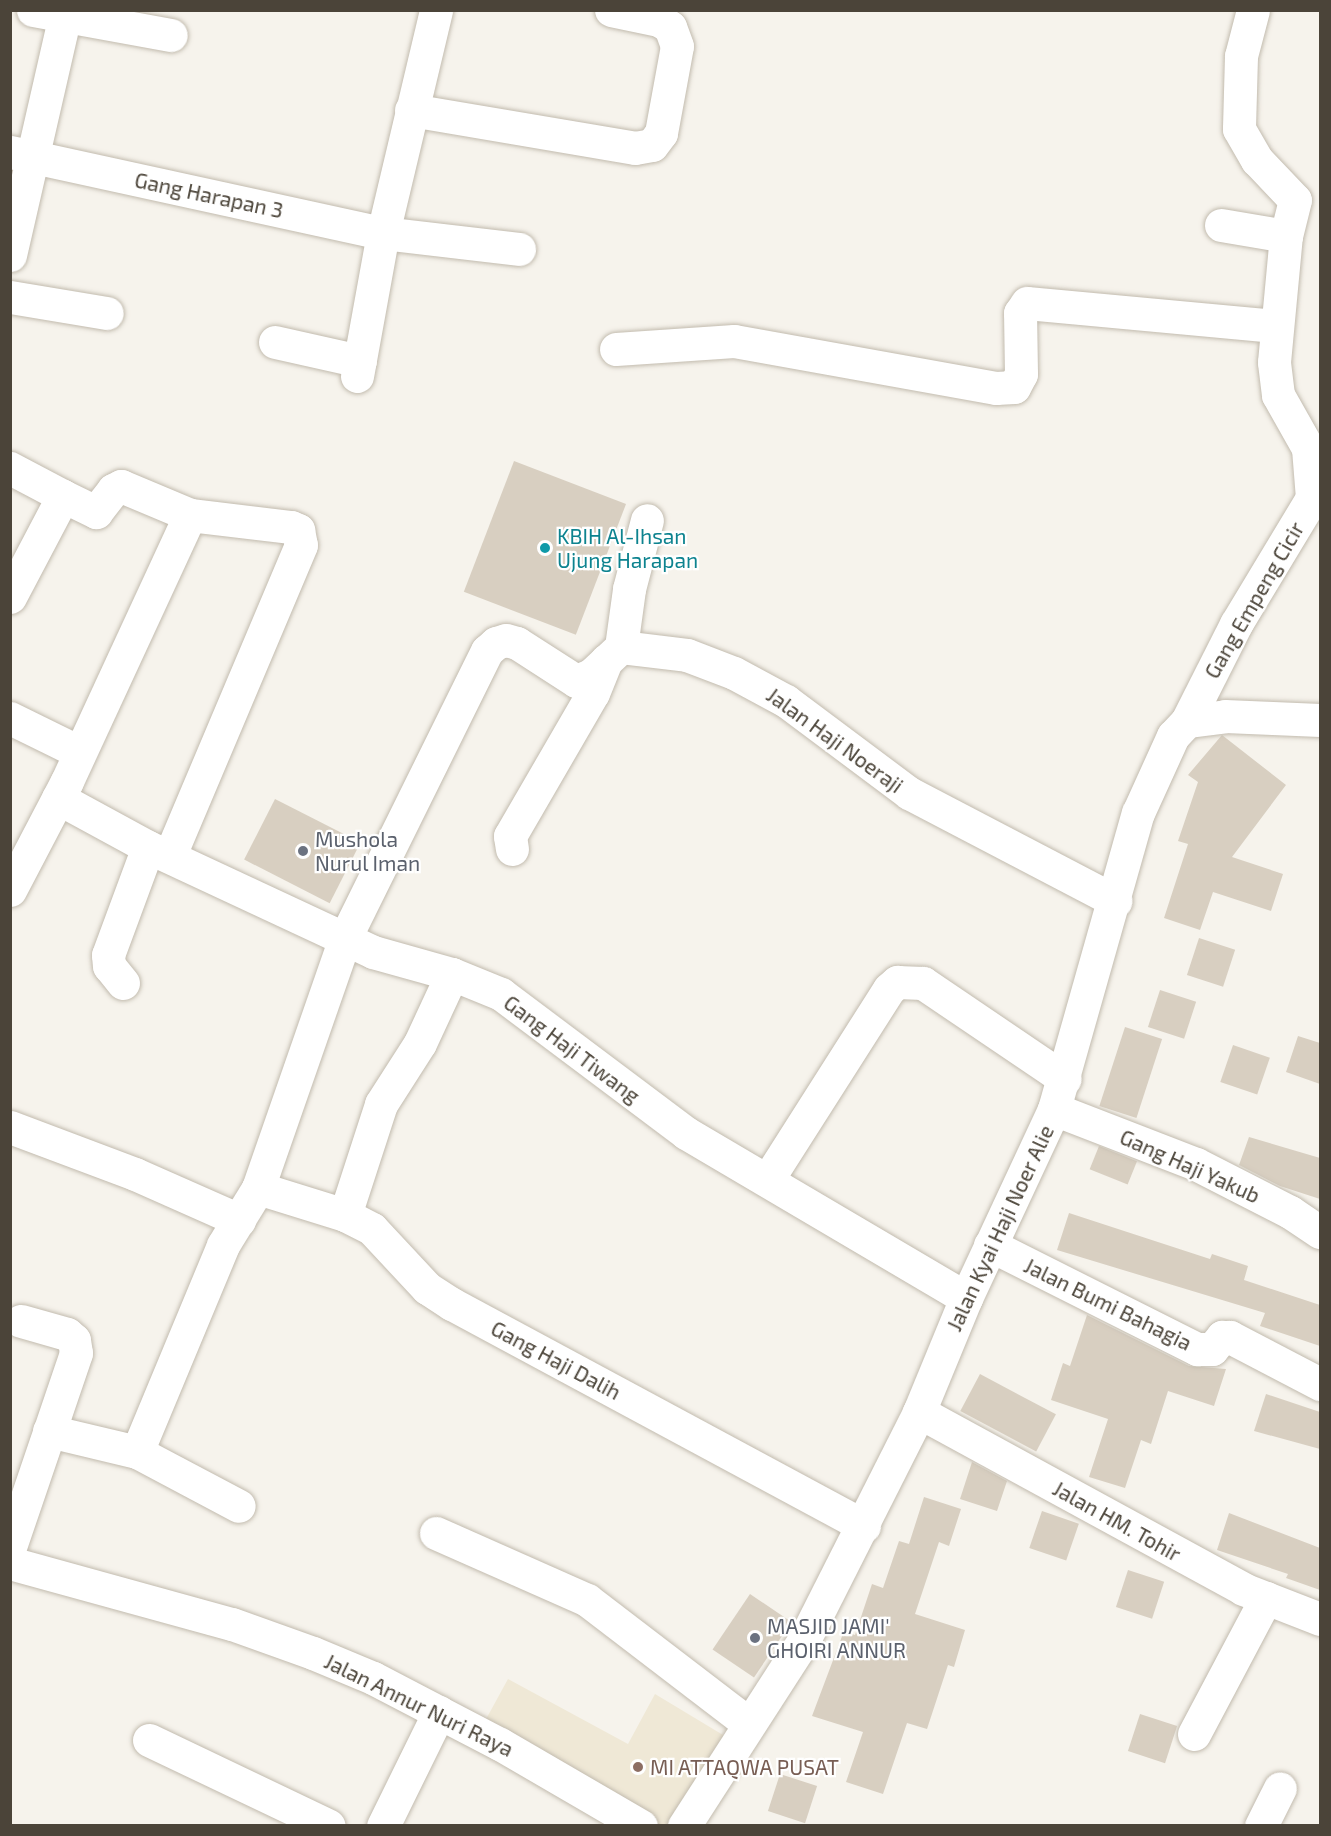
<!DOCTYPE html>
<style>
body{margin:0}
#map{position:relative;width:1331px;height:1836px;overflow:hidden;background:#f6f3ec;font-family:"Exo 2",sans-serif}
div>[style]{position:absolute}
.education>*{inset:0;background:#efe8d6}
.building>*{inset:0;background:#d8cfc1;transform-origin:0 0}
.roads{filter:drop-shadow(0 0 2px #c2bbae) drop-shadow(0 0 2px #c2bbae)}
.minor>*{height:33px;margin:-16.5px;padding:0 16.5px;transform-origin:16.5px;border-radius:16.5px;background:#fff}
.dots>*{width:16px;height:16px;translate:-50% -50%;box-sizing:border-box;border:3px solid #fff;border-radius:50%}
span{translate:-50% -50%;white-space:nowrap;text-align:center;line-height:1.15;-webkit-text-stroke:4.5px #fff;paint-order:stroke}
.street-label{font-size:21px;color:#4b4439}
.culture-label{font-size:21px;color:#0d838f}
.left{translate:0 -50%;text-align:left}
.worship-label{font-size:21px;color:#5b616d}
.education-label{font-size:21px;color:#785e54}
.frame{position:absolute;inset:0;border:12px solid #4b4439;pointer-events:none}
</style>
<div id="map">
<div class="education">
<i style="clip-path:polygon(508px 1679px,628px 1744px,655px 1694px,733px 1741px,678px 1825px,655px 1825px,485px 1721px)"></i>
</div>
<div class="building">
<i style="left:514px;top:461px;width:120px;height:140px;rotate:21deg"></i>
<i style="clip-path:polygon(1222px 735px,1286px 785px,1232px 857px,1283px 874px,1271px 911px,1213px 892px,1200px 930px,1164px 918px,1188px 844px,1178px 841px,1198px 782px,1188px 775px)"></i>
<i style="left:275px;top:799px;width:96px;height:68px;rotate:27deg"></i>
<i style="left:1199px;top:938px;width:38px;height:39px;rotate:18deg"></i>
<i style="left:1160px;top:990px;width:38px;height:39px;rotate:18deg"></i>
<i style="left:1125px;top:1027px;width:39px;height:83px;rotate:18deg"></i>
<i style="clip-path:polygon(1298px 1036px,1320px 1043px,1320px 1084px,1286px 1072px)"></i>
<i style="left:1233px;top:1045px;width:39px;height:39px;rotate:19deg"></i>
<i style="clip-path:polygon(1249px 1137px,1320px 1158px,1320px 1199px,1280px 1186px,1239px 1165px)"></i>
<i style="left:1099px;top:1146px;width:41px;height:25px;rotate:22deg"></i>
<i style="clip-path:polygon(1069px 1213px,1210px 1259px,1212px 1254px,1248px 1266px,1244px 1280px,1320px 1305px,1320px 1346px,1260px 1326px,1265px 1313px,1057px 1250px)"></i>
<i style="clip-path:polygon(1087px 1315px,1189px 1366px,1226px 1369px,1214px 1406px,1168px 1391px,1151px 1444px,1141px 1440px,1125px 1488px,1089px 1477px,1108px 1419px,1051px 1400px,1063px 1363px,1070px 1366px)"></i>
<i style="left:980px;top:1374px;width:86px;height:42px;rotate:28deg"></i>
<i style="clip-path:polygon(1266px 1394px,1320px 1412px,1320px 1449px,1254px 1431px)"></i>
<i style="clip-path:polygon(972px 1462px,1007px 1481px,997px 1511px,960px 1499px)"></i>
<i style="clip-path:polygon(924px 1497px,961px 1509px,949px 1546px,939px 1542px,915px 1614px,965px 1630px,954px 1667px,948px 1665px,927px 1729px,907px 1723px,883px 1794px,846px 1782px,863px 1732px,812px 1716px,844px 1631px,855px 1635px,872px 1584px,883px 1588px,899px 1541px,909px 1544px)"></i>
<i style="left:1042px;top:1511px;width:39px;height:39px;rotate:19deg"></i>
<i style="clip-path:polygon(1229px 1513px,1320px 1548px,1320px 1590px,1286px 1578px,1288px 1574px,1217px 1550px)"></i>
<i style="left:1128px;top:1570px;width:38px;height:39px;rotate:18deg"></i>
<i style="left:750px;top:1594px;width:50px;height:67px;rotate:34deg"></i>
<i style="left:1140px;top:1714px;width:39px;height:39px;rotate:18deg"></i>
<i style="left:780px;top:1774px;width:39px;height:39px;rotate:18deg"></i>
</div>
<div class="roads">
<div class="minor">
<i style="left:33px;top:10px;width:140px;rotate:10.3deg"></i>
<i style="left:1253px;top:10px;width:48px;rotate:104.6deg"></i>
<i style="left:1241px;top:56px;width:73px;rotate:91.6deg"></i>
<i style="left:1239px;top:129px;width:36px;rotate:60deg"></i>
<i style="left:1257px;top:160px;width:55px;rotate:46.5deg"></i>
<i style="left:411px;top:110px;width:227px;rotate:9.6deg"></i>
<i style="left:635px;top:148px;width:17px;rotate:-10deg"></i>
<i style="left:652px;top:145px;width:15px;rotate:-53deg"></i>
<i style="left:661px;top:133px;width:88px;rotate:-79.6deg"></i>
<i style="left:677px;top:46px;width:20px;rotate:-110deg"></i>
<i style="left:670px;top:27px;width:13px;rotate:-148deg"></i>
<i style="left:659px;top:20px;width:49px;rotate:-168.2deg"></i>
<i style="left:10px;top:152px;width:382px;rotate:12.3deg"></i>
<i style="left:383px;top:233px;width:137px;rotate:6.7deg"></i>
<i style="left:1221px;top:225px;width:66px;rotate:9.6deg"></i>
<i style="left:10px;top:255px;width:251px;rotate:-77.1deg"></i>
<i style="left:10px;top:297px;width:98px;rotate:9.4deg"></i>
<i style="left:275px;top:342px;width:87px;rotate:12.6deg"></i>
<i style="left:616px;top:349px;width:118px;rotate:-3.9deg"></i>
<i style="left:734px;top:341px;width:266px;rotate:10.2deg"></i>
<i style="left:996px;top:388px;width:18px;rotate:-3deg"></i>
<i style="left:1014px;top:387px;width:15px;rotate:-62deg"></i>
<i style="left:1021px;top:374px;width:61px;rotate:-90.9deg"></i>
<i style="left:1020px;top:313px;width:12px;rotate:-55deg"></i>
<i style="left:1027px;top:303px;width:249px;rotate:5.3deg"></i>
<i style="left:357px;top:376px;width:145px;rotate:-79.7deg"></i>
<i style="left:383px;top:233px;width:229px;rotate:-76.6deg"></i>
<i style="left:10px;top:468px;width:60px;rotate:27.8deg"></i>
<i style="left:63px;top:496px;width:114px;rotate:117.7deg"></i>
<i style="left:63px;top:496px;width:37px;rotate:26deg"></i>
<i style="left:96px;top:512px;width:28px;rotate:-52deg"></i>
<i style="left:113px;top:490px;width:9px;rotate:-27deg"></i>
<i style="left:121px;top:486px;width:75px;rotate:22.8deg"></i>
<i style="left:621px;top:647px;width:59px;rotate:-82.1deg"></i>
<i style="left:629px;top:589px;width:71px;rotate:-75.4deg"></i>
<i style="left:10px;top:718px;width:77px;rotate:26.2deg"></i>
<i style="left:1187px;top:721px;width:109px;rotate:-63.2deg"></i>
<i style="left:1236px;top:624px;width:147px;rotate:-58.9deg"></i>
<i style="left:1312px;top:498px;width:50px;rotate:-94.6deg"></i>
<i style="left:1308px;top:448px;width:61px;rotate:-119.5deg"></i>
<i style="left:1278px;top:395px;width:33px;rotate:-97deg"></i>
<i style="left:1274px;top:362px;width:127px;rotate:-84.6deg"></i>
<i style="left:1286px;top:236px;width:37px;rotate:-76deg"></i>
<i style="left:58px;top:798px;width:102px;rotate:28.6deg"></i>
<i style="left:148px;top:847px;width:248px;rotate:25deg"></i>
<i style="left:373px;top:952px;width:82px;rotate:15.6deg"></i>
<i style="left:452px;top:974px;width:53px;rotate:22.2deg"></i>
<i style="left:501px;top:994px;width:231px;rotate:36.9deg"></i>
<i style="left:686px;top:1133px;width:325px;rotate:30.5deg"></i>
<i style="left:512px;top:849px;width:13px;rotate:-99deg"></i>
<i style="left:510px;top:836px;width:165px;rotate:-59.9deg"></i>
<i style="left:593px;top:693px;width:35px;rotate:-68deg"></i>
<i style="left:10px;top:890px;width:123px;rotate:-62.4deg"></i>
<i style="left:67px;top:781px;width:293px;rotate:-65.2deg"></i>
<i style="left:190px;top:515px;width:102px;rotate:6.8deg"></i>
<i style="left:291px;top:527px;width:8px;rotate:23deg"></i>
<i style="left:298px;top:530px;width:15px;rotate:79deg"></i>
<i style="left:301px;top:545px;width:337px;rotate:112.9deg"></i>
<i style="left:123px;top:983px;width:22px;rotate:-129deg"></i>
<i style="left:109px;top:966px;width:11px;rotate:-95deg"></i>
<i style="left:108px;top:955px;width:115px;rotate:-69.7deg"></i>
<i style="left:1054px;top:1109px;width:152px;rotate:21.2deg"></i>
<i style="left:1196px;top:1164px;width:106px;rotate:27.1deg"></i>
<i style="left:1290px;top:1212px;width:36px;rotate:34deg"></i>
<i style="left:10px;top:1127px;width:134px;rotate:20.6deg"></i>
<i style="left:135px;top:1174px;width:114px;rotate:23.9deg"></i>
<i style="left:768px;top:1179px;width:225px;rotate:-57.5deg"></i>
<i style="left:889px;top:989px;width:11px;rotate:-41deg"></i>
<i style="left:897px;top:982px;width:26px;rotate:2deg"></i>
<i style="left:923px;top:983px;width:171px;rotate:34.1deg"></i>
<i style="left:258px;top:1188px;width:91px;rotate:17.2deg"></i>
<i style="left:345px;top:1215px;width:30px;rotate:27deg"></i>
<i style="left:372px;top:1229px;width:81px;rotate:47deg"></i>
<i style="left:427px;top:1288px;width:30px;rotate:33deg"></i>
<i style="left:452px;top:1304px;width:468px;rotate:28.3deg"></i>
<i style="left:345px;top:1215px;width:117px;rotate:-72deg"></i>
<i style="left:381px;top:1104px;width:72px;rotate:-57.4deg"></i>
<i style="left:420px;top:1043px;width:76px;rotate:-65.1deg"></i>
<i style="left:990px;top:1245px;width:232px;rotate:26.7deg"></i>
<i style="left:1197px;top:1349px;width:15px"></i>
<i style="left:1212px;top:1349px;width:16px;rotate:-50deg"></i>
<i style="left:1222px;top:1337px;width:8px"></i>
<i style="left:1230px;top:1337px;width:102px;rotate:27.6deg"></i>
<i style="left:919px;top:1412px;width:369px;rotate:28.6deg"></i>
<i style="left:1243px;top:1589px;width:83px;rotate:21.3deg"></i>
<i style="left:49px;top:1431px;width:90px;rotate:13.4deg"></i>
<i style="left:137px;top:1452px;width:224px;rotate:-67.4deg"></i>
<i style="left:223px;top:1245px;width:67px;rotate:-58.4deg"></i>
<i style="left:258px;top:1188px;width:267px;rotate:-70.8deg"></i>
<i style="left:346px;top:936px;width:318px;rotate:-63.7deg"></i>
<i style="left:487px;top:651px;width:12px;rotate:-42deg"></i>
<i style="left:496px;top:643px;width:10px;rotate:-17deg"></i>
<i style="left:506px;top:640px;width:11px;rotate:15deg"></i>
<i style="left:517px;top:643px;width:70px;rotate:32.8deg"></i>
<i style="left:576px;top:681px;width:16px;rotate:-22deg"></i>
<i style="left:591px;top:675px;width:41px;rotate:-43deg"></i>
<i style="left:621px;top:647px;width:66px;rotate:6.9deg"></i>
<i style="left:687px;top:655px;width:50px;rotate:21deg"></i>
<i style="left:734px;top:673px;width:59px;rotate:28.3deg"></i>
<i style="left:786px;top:701px;width:154px;rotate:36.8deg"></i>
<i style="left:909px;top:793px;width:233px;rotate:27.6deg"></i>
<i style="left:137px;top:1452px;width:115px;rotate:27.9deg"></i>
<i style="left:436px;top:1533px;width:165px;rotate:23.9deg"></i>
<i style="left:587px;top:1600px;width:203px;rotate:37.4deg"></i>
<i style="left:10px;top:1547px;width:205px;rotate:-71.2deg"></i>
<i style="left:76px;top:1353px;width:13px;rotate:-99deg"></i>
<i style="left:74px;top:1340px;width:9px;rotate:-139deg"></i>
<i style="left:67px;top:1334px;width:48px;rotate:-164.2deg"></i>
<i style="left:10px;top:1563px;width:230px;rotate:15.4deg"></i>
<i style="left:232px;top:1624px;width:86px;rotate:19.7deg"></i>
<i style="left:313px;top:1653px;width:65px;rotate:22.6deg"></i>
<i style="left:373px;top:1678px;width:143px;rotate:27.5deg"></i>
<i style="left:500px;top:1744px;width:163px;rotate:30.2deg"></i>
<i style="left:1194px;top:1734px;width:154px;rotate:-62.1deg"></i>
<i style="left:149px;top:1740px;width:199px;rotate:25.5deg"></i>
<i style="left:383px;top:1826px;width:127px;rotate:-63.8deg"></i>
<i style="left:684px;top:1826px;width:224px;rotate:-57.2deg"></i>
<i style="left:805px;top:1638px;width:253px;rotate:-63.2deg"></i>
<i style="left:919px;top:1412px;width:123px;rotate:-67.6deg"></i>
<i style="left:966px;top:1298px;width:208px;rotate:-65deg"></i>
<i style="left:1054px;top:1109px;width:308px;rotate:-74.2deg"></i>
<i style="left:1138px;top:813px;width:85px;rotate:-65.6deg"></i>
<i style="left:1173px;top:736px;width:21px;rotate:-47deg"></i>
<i style="left:1187px;top:721px;width:38px;rotate:-7deg"></i>
<i style="left:1225px;top:716px;width:95px;rotate:2.4deg"></i>
<i style="left:1261px;top:1826px;width:42px;rotate:-63.4deg"></i>
</div>
</div>
<div class="dots">
<i style="left:545px;top:548px;background:#0f9aa8"></i>
<i style="left:303px;top:851px;background:#6b7280"></i>
<i style="left:755px;top:1638px;background:#6b7280"></i>
<i style="left:638px;top:1767px;background:#8d6e63"></i>
</div>
<div class="street-label">
<span style="left:209px;top:195px;rotate:12deg">Gang Harapan 3</span>
<span style="left:1254px;top:600px;rotate:-60deg">Gang Empeng Cicir</span>
<span style="left:835px;top:740px;rotate:36deg">Jalan Haji Noeraji</span>
<span style="left:572px;top:1049px;rotate:37deg">Gang Haji Tiwang</span>
<span style="left:1190px;top:1166px;rotate:24deg">Gang Haji Yakub</span>
<span style="left:1000px;top:1228px;rotate:-65deg">Jalan Kyai Haji Noer Alie</span>
<span style="left:1108px;top:1304px;rotate:26deg">Jalan Bumi Bahagia</span>
<span style="left:556px;top:1360px;rotate:28deg">Gang Haji Dalih</span>
<span style="left:1117px;top:1521px;rotate:29deg">Jalan HM. Tohir</span>
<span style="left:419px;top:1705px;rotate:26deg">Jalan Annur Nuri Raya</span>
</div>
<div class="culture-label">
<span class="left" style="left:557px;top:548px">KBIH Al-Ihsan<br>Ujung Harapan</span>
</div>
<div class="worship-label">
<span class="left" style="left:315px;top:851px">Mushola<br>Nurul Iman</span>
<span class="left" style="left:767px;top:1638px">MASJID JAMI'<br>GHOIRI ANNUR</span>
</div>
<div class="education-label">
<span class="left" style="left:650px;top:1767px">MI ATTAQWA PUSAT</span>
</div>
<div class="frame"></div>
</div>
